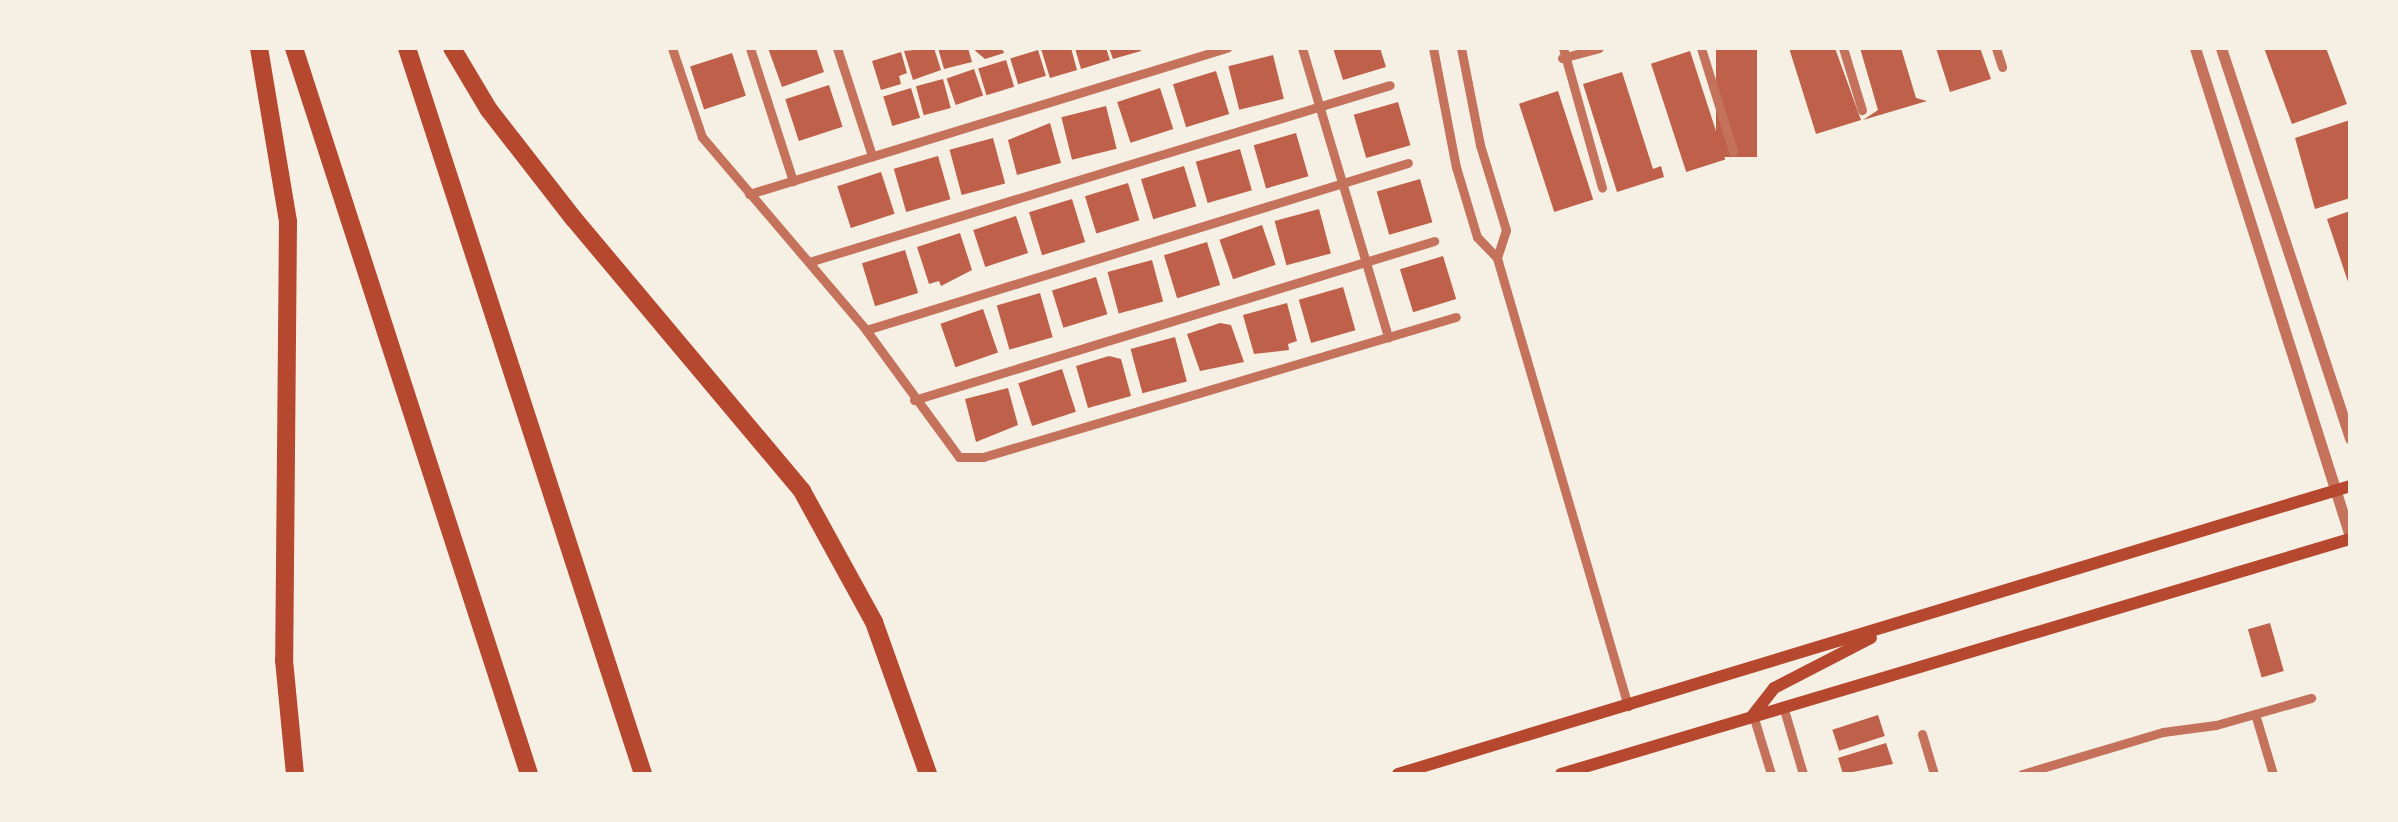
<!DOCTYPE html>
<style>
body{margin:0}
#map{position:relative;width:2398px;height:822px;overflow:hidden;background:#f6efe4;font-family:Barlow,sans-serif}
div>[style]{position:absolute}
.building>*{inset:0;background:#bf614a;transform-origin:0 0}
.minor>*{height:9px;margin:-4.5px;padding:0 4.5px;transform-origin:4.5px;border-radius:4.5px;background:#c5725c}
.tertiary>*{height:11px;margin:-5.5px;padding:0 5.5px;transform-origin:5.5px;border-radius:5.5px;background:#c5725c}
.secondary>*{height:12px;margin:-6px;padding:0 6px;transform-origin:6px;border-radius:6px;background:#b5482f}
.motorway>*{height:18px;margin:-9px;padding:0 9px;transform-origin:9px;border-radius:9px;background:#b5482f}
span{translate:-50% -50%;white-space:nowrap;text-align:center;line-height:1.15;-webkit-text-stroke:8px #f6efe4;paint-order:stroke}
.frame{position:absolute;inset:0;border:50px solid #f6efe4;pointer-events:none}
</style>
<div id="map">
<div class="building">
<i style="clip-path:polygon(768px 48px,816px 48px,824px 72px,782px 87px)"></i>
<i style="clip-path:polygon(934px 48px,941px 70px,913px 80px,904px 51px)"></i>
<i style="clip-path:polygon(938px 48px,968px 48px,972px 62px,944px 69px)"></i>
<i style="clip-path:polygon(972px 48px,1002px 48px,1004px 53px,985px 59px)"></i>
<i style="clip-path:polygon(1071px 48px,1077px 70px,1050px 78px,1041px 49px)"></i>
<i style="clip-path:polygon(1075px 48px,1106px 48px,1110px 60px,1081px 69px)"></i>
<i style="clip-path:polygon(1109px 48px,1140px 48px,1141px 51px,1113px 59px)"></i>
<i style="clip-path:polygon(1333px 48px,1380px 48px,1386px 67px,1343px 80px)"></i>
<i style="left:1716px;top:48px;width:41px;height:109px"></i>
<i style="clip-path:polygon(1789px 48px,1835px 48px,1861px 120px,1816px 134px)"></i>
<i style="clip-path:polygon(1860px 48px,1901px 48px,1916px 98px,1927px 101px,1863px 120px,1878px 110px)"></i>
<i style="clip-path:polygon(1936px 48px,1980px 48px,1991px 79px,1950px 92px)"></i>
<i style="clip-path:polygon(2264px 48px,2326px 48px,2347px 104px,2292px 124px)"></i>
<i style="left:1038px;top:50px;width:27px;height:29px;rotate:73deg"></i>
<i style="left:1690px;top:51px;width:114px;height:41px;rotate:72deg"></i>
<i style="clip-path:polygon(901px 52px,907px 73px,899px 76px,901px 84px,881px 90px,872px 61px)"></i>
<i style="left:732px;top:53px;width:45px;height:44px;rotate:72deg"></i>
<i style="left:1273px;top:55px;width:45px;height:46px;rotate:76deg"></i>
<i style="left:1006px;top:60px;width:28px;height:29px;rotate:73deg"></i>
<i style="left:974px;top:69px;width:28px;height:29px;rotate:71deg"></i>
<i style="left:1216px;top:71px;width:45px;height:45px;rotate:73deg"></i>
<i style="clip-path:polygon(1622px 72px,1653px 169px,1661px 166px,1664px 177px,1617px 192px,1583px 84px)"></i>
<i style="left:943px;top:79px;width:30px;height:28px;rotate:75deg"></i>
<i style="left:829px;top:85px;width:44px;height:46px;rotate:72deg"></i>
<i style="left:911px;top:88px;width:31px;height:29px;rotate:73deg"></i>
<i style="left:1160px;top:88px;width:43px;height:45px;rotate:72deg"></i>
<i style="left:1558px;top:91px;width:114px;height:41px;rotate:72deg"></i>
<i style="left:1398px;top:102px;width:45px;height:46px;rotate:74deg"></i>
<i style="left:1106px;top:106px;width:44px;height:46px;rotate:76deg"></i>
<i style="clip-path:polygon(2350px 120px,2350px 198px,2315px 209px,2295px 138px)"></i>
<i style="clip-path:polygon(1050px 123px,1061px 163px,1017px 175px,1008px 140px)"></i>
<i style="left:1296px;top:133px;width:45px;height:44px;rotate:74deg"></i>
<i style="left:993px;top:138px;width:47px;height:45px;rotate:75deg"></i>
<i style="left:1240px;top:149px;width:43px;height:46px;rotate:74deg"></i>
<i style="left:938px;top:156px;width:45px;height:46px;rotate:74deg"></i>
<i style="left:1184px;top:166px;width:42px;height:45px;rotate:73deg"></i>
<i style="left:881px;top:172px;width:44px;height:46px;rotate:72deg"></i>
<i style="left:1420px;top:179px;width:45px;height:45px;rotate:74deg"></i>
<i style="left:1128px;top:183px;width:39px;height:45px;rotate:73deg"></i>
<i style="left:1072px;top:199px;width:45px;height:45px;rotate:73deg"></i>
<i style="left:1319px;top:209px;width:46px;height:46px;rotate:75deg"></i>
<i style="clip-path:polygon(2350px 211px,2350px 288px,2327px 219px)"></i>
<i style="left:1016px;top:216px;width:39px;height:45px;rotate:72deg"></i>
<i style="left:1262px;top:225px;width:42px;height:45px;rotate:71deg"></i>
<i style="clip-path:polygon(960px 233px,972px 270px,941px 286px,939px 281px,929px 284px,917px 247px)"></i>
<i style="left:1207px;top:242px;width:45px;height:45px;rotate:73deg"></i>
<i style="left:905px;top:250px;width:45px;height:45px;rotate:73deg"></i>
<i style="left:1443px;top:256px;width:45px;height:45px;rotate:73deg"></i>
<i style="left:1152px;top:260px;width:43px;height:46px;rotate:75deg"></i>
<i style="left:1096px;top:277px;width:39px;height:46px;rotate:73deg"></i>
<i style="left:1343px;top:287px;width:45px;height:46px;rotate:74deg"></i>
<i style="left:1040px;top:293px;width:46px;height:45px;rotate:74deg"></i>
<i style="clip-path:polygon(1287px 303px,1297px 341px,1288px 344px,1289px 350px,1254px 354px,1243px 315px)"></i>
<i style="left:983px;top:309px;width:46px;height:45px;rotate:71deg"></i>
<i style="clip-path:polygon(1220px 323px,1231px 325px,1244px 362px,1200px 371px,1187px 334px)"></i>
<i style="left:1175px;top:337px;width:46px;height:46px;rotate:75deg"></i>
<i style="clip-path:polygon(1109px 356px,1121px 359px,1131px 396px,1088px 408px,1076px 366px)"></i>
<i style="left:1062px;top:369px;width:45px;height:46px;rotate:72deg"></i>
<i style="clip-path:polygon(1008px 388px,1018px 425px,976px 442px,965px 399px)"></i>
<i style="left:2270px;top:623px;width:50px;height:23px;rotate:74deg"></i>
<i style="left:1878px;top:715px;width:22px;height:48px;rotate:72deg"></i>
<i style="clip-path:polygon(1886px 743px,1893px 764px,1843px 774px,1838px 758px)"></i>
</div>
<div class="minor">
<i style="left:672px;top:48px;width:94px;rotate:71.4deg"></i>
<i style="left:702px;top:137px;width:253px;rotate:49.6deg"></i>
<i style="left:866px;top:330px;width:157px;rotate:53.8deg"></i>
<i style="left:959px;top:457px;width:24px"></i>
<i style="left:983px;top:457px;width:493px;rotate:-16.5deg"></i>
<i style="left:750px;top:48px;width:140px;rotate:72.1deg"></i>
<i style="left:837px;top:48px;width:114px;rotate:72deg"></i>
<i style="left:1302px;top:48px;width:302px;rotate:73.4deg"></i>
<i style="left:1433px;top:48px;width:121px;rotate:79.1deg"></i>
<i style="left:1456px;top:167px;width:73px;rotate:73.3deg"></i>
<i style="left:1477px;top:237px;width:29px;rotate:46deg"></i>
<i style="left:1497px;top:258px;width:467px;rotate:73.7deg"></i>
<i style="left:1461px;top:48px;width:99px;rotate:78.9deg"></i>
<i style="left:1480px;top:145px;width:89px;rotate:73deg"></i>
<i style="left:1506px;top:230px;width:29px;rotate:108deg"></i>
<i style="left:1563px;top:48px;width:145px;rotate:74.4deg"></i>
<i style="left:1701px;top:48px;width:108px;rotate:72.7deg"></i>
<i style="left:1843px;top:48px;width:65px;rotate:73deg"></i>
<i style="left:1996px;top:48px;width:20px;rotate:72deg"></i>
<i style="left:1562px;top:58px;width:38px;rotate:-15deg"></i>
<i style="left:749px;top:194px;width:500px;rotate:-17deg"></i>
<i style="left:809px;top:262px;width:607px;rotate:-16.94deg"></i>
<i style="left:866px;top:330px;width:567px;rotate:-17.13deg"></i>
<i style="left:914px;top:400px;width:544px;rotate:-17deg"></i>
<i style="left:1783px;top:706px;width:71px;rotate:73.6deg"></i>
<i style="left:2255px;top:714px;width:63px;rotate:73.3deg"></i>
<i style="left:1753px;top:715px;width:62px;rotate:73deg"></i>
<i style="left:1922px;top:734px;width:42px;rotate:73.3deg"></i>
<i style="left:2022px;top:774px;width:147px;rotate:-16.6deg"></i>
<i style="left:2163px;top:732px;width:53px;rotate:-7.5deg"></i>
<i style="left:2216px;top:725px;width:99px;rotate:-15.9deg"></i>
</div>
<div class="tertiary">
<i style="left:2195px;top:48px;width:512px;rotate:72.38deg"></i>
<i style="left:2221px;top:48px;width:411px;rotate:71.7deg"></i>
</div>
<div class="secondary">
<i style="left:1753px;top:715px;width:34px;rotate:-52deg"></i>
<i style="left:1774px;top:688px;width:109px;rotate:-27.3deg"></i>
<i style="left:1398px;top:774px;width:995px;rotate:-16.83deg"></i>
<i style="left:1561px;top:774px;width:823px;rotate:-16.59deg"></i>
</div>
<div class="motorway">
<i style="left:259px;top:48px;width:176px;rotate:80.5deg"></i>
<i style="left:288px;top:222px;width:438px;rotate:90.5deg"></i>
<i style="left:284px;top:660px;width:115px;rotate:84.5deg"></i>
<i style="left:294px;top:48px;width:763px;rotate:72.06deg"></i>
<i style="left:407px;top:48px;width:763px;rotate:71.99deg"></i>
<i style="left:452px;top:48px;width:72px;rotate:59.2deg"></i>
<i style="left:489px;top:110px;width:138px;rotate:52.1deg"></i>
<i style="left:574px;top:219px;width:355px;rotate:50deg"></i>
<i style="left:802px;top:491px;width:149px;rotate:61.2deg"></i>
<i style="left:874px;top:622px;width:161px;rotate:70.4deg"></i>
</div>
<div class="frame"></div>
</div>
